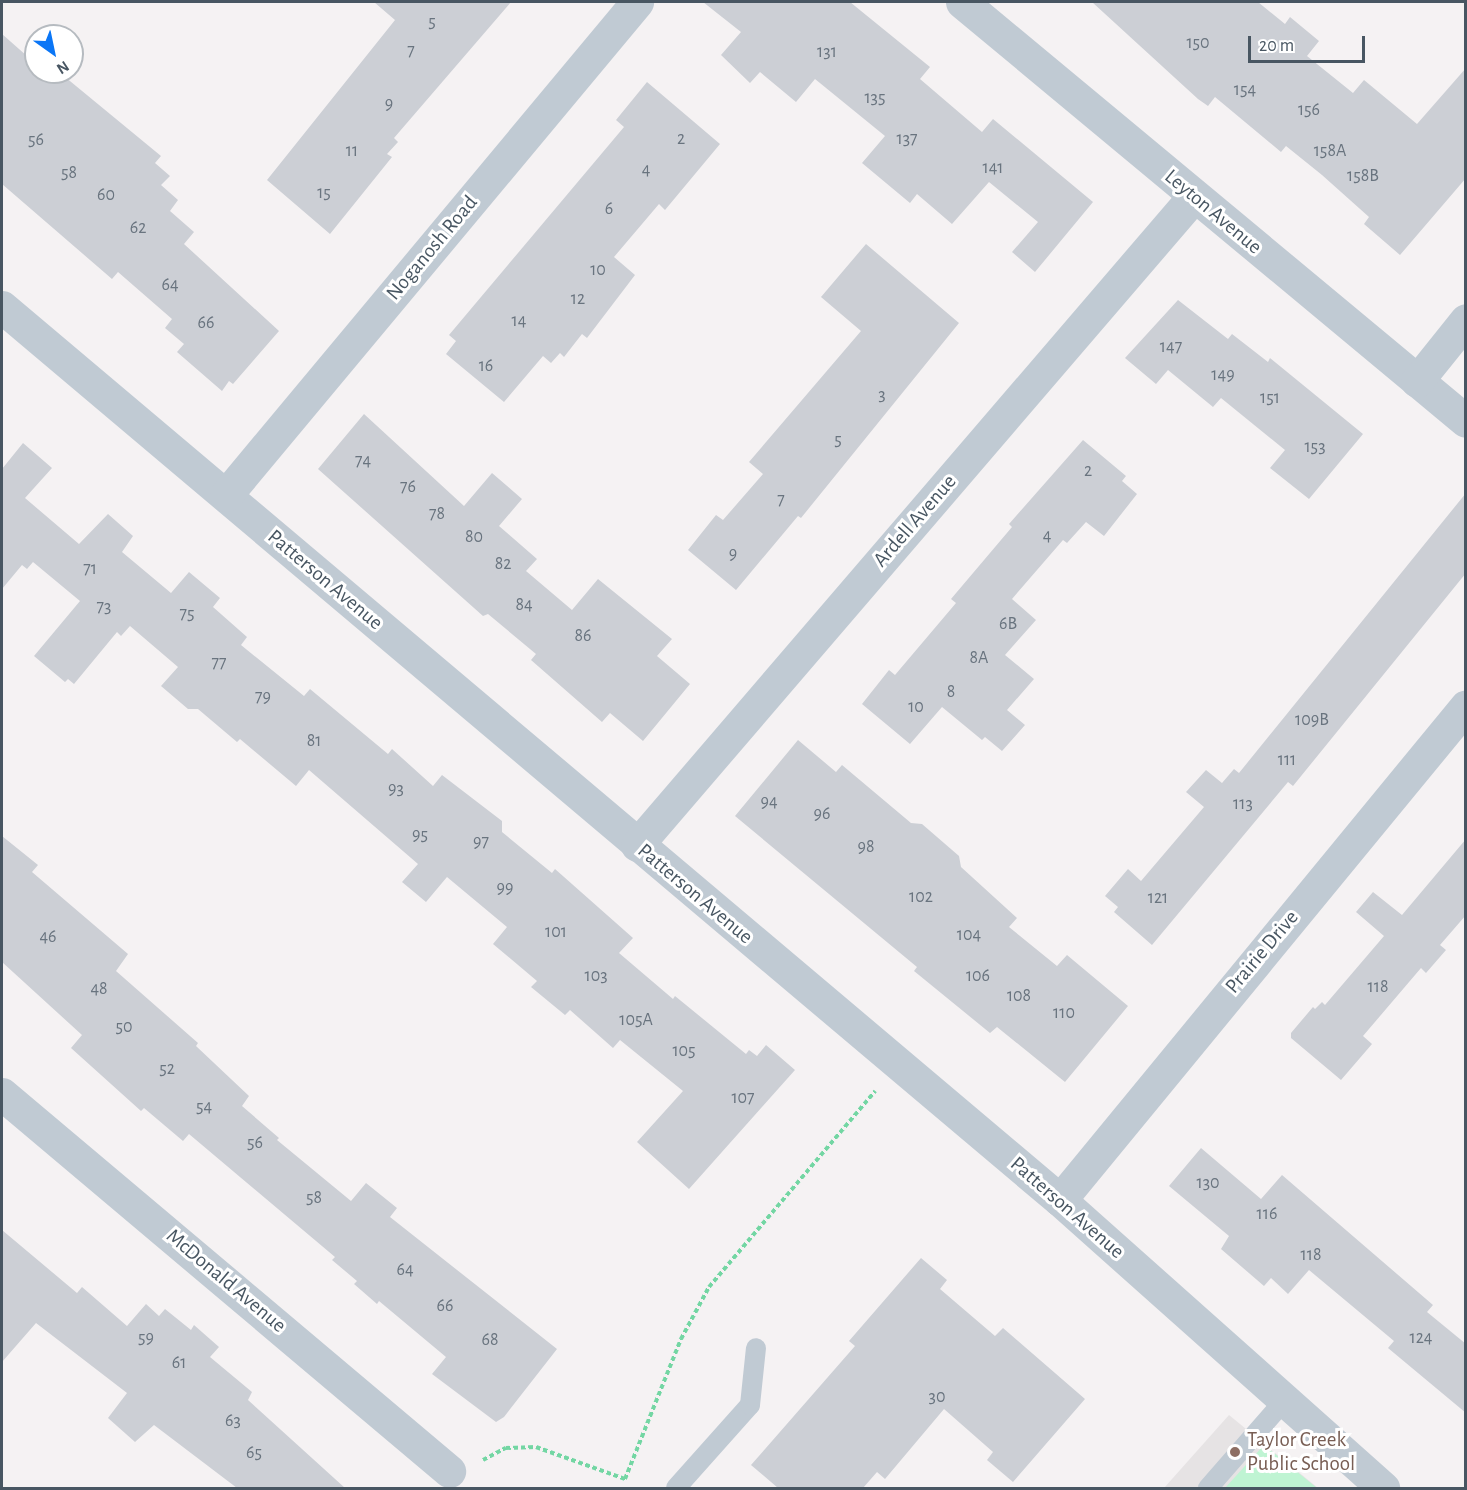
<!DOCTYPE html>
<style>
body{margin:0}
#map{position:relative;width:1467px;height:1490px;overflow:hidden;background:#f5f2f3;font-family:"Alegreya Sans",sans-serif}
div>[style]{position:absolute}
.education>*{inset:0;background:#e6e3e4}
.green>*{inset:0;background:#bff4d3}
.building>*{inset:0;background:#cccfd5}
.path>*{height:4px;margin-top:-2px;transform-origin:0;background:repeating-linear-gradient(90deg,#73d6a3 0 4.5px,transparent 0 7.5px)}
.lane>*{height:20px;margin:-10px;padding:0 10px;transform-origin:10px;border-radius:10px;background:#c0cad3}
.street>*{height:33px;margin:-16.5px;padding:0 16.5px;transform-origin:16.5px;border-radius:16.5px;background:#c0cad3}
.dots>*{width:16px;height:16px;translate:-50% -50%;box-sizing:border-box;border:3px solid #fff;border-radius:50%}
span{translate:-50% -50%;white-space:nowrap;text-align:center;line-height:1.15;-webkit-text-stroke:6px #fff;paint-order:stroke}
.number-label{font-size:18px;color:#69747f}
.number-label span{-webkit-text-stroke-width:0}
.street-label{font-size:21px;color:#485662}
.education-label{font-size:21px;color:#785e54}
.left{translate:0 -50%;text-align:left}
.frame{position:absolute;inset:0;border:3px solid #485662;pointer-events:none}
.north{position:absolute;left:24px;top:24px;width:60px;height:60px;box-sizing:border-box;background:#fff;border:2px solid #b6bbc0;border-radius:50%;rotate:147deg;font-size:16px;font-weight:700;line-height:24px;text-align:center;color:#485662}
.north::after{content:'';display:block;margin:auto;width:21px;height:27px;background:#0b76f6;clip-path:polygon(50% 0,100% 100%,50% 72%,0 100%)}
.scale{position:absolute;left:1248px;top:36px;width:117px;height:27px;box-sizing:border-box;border:3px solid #485662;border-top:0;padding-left:8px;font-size:18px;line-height:21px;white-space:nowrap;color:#485662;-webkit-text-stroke:4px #fff;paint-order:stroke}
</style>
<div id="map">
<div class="education">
<i style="clip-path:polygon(1229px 1415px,1318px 1488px,1164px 1488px)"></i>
</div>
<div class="green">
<i style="clip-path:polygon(1264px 1445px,1317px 1488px,1225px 1488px)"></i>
</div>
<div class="building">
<i style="clip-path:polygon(374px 2px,511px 2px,394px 138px,398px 142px,387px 154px,392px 157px,330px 234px,267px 180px,395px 20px)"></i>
<i style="clip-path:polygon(703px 2px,850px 2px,930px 67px,920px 79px,982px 132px,993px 119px,1093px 202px,1035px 272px,1012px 252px,1038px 222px,989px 182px,952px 224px,917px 194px,910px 203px,862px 163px,885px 136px,815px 79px,796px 102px,760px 72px,750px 83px,721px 55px,741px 32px)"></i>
<i style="clip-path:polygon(1092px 2px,1258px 2px,1285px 24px,1290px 17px,1319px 41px,1307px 56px,1353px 93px,1364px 80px,1417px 124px,1466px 68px,1466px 178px,1400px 255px,1364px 224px,1369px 217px,1322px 175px,1286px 146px,1281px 152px,1215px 97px,1208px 106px,1198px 99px)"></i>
<i style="clip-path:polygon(2px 34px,36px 64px,36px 72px,59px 72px,161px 156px,155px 163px,170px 176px,161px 185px,178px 200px,170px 211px,194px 232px,184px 244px,279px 331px,233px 384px,229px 381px,222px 391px,177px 352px,184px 344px,165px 328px,172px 319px,118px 272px,112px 279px,2px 184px)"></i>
<i style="clip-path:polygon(647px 82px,720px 144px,665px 210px,659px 204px,614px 257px,635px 275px,587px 338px,582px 334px,564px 357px,560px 353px,551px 363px,543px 356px,504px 402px,446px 354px,456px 341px,449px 335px,624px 127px,616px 120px)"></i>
<i style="clip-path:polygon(866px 244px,959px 323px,801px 518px,798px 516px,736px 590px,688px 550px,716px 515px,723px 520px,763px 474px,749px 462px,861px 331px,821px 297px)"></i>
<i style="clip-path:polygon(1178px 300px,1228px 339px,1232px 334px,1268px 362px,1270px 358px,1363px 434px,1309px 499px,1270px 468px,1285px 450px,1221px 398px,1213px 407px,1168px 370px,1156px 384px,1125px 358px)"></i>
<i style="clip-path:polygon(364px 414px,464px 506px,492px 473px,522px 499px,499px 526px,537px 559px,526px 571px,572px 610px,598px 579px,672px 639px,657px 656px,690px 684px,643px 741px,610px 713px,602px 722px,531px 660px,536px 654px,488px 614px,483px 616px,318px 469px)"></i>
<i style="clip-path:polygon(1083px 440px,1126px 476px,1122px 481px,1137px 494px,1104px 536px,1086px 522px,1067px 543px,1063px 540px,1012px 599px,1036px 620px,1005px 655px,1034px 679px,1007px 710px,1025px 725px,1002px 751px,985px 737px,982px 740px,942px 707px,910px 744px,862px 704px,889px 670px,895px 675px,956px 603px,951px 599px,1012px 527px,1009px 524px)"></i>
<i style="clip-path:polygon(23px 443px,52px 468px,25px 498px,79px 544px,108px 514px,133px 536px,122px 552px,171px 593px,189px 572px,220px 598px,213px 607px,247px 637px,241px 645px,304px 696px,310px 689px,388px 754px,392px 749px,433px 786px,442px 775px,502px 821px,502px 832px,552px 873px,555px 869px,633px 938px,619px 953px,673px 999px,675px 996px,746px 1054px,749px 1050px,757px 1056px,766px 1045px,795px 1070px,689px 1189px,637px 1142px,683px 1091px,620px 1040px,613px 1048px,570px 1010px,565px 1015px,531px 987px,537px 981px,493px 944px,507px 927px,447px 877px,426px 902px,402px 882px,418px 864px,309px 770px,296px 786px,240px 739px,237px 742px,198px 709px,188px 709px,161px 686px,178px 667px,130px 626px,121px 636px,117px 632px,74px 684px,68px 679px,65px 682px,34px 656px,80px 601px,33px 562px,27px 569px,22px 565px,2px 589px,2px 469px)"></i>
<i style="clip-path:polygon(1466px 493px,1466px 573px,1293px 786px,1288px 782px,1152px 945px,1114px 912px,1118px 907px,1105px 896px,1128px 869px,1141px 881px,1204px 807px,1186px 792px,1206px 770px,1222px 783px,1234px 769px,1239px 773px)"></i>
<i style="clip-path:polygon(798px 740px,836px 772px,842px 765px,911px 823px,922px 824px,959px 856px,961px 867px,1017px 918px,1009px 927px,1057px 966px,1067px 955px,1128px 1006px,1065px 1082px,997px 1027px,990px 1033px,914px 971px,917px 967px,735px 816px)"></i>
<i style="clip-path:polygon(2px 836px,38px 865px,32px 872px,128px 954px,116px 971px,198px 1043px,196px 1046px,249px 1096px,242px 1106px,279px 1138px,277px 1140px,351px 1201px,366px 1183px,397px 1208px,390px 1217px,557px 1349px,504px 1417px,496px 1422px,432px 1374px,446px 1357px,379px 1301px,377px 1304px,354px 1284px,357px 1281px,332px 1260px,335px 1257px,189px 1134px,183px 1141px,144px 1108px,141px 1111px,71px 1048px,82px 1035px,2px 962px)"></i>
<i style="clip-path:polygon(1466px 839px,1466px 915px,1440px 945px,1446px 950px,1426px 973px,1421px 968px,1363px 1036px,1372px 1044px,1341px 1080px,1291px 1038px,1291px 1033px,1313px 1007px,1315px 1009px,1322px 1002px,1325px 1005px,1384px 936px,1356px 912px,1373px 892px,1402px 915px)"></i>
<i style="clip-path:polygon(1201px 1148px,1261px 1199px,1282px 1175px,1433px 1305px,1427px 1312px,1466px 1344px,1466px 1413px,1388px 1348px,1394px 1341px,1309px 1270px,1288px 1294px,1271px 1278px,1264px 1286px,1221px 1249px,1229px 1236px,1169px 1186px)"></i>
<i style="clip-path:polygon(2px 1230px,77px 1293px,82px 1287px,127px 1326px,146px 1304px,159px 1316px,165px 1309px,191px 1330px,194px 1325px,219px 1347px,210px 1357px,252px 1392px,248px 1400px,345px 1488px,237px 1488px,154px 1425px,135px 1442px,108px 1418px,127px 1393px,36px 1323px,2px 1362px)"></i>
<i style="clip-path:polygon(921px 1258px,947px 1280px,940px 1289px,995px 1336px,1003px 1328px,1085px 1399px,1013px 1482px,987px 1460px,993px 1452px,944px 1409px,885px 1479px,877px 1472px,863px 1488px,778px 1488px,751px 1465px,855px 1346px,849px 1341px)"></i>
</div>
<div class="path">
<i style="left:483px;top:1460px;width:26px;rotate:-28deg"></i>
<i style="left:506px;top:1448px;width:30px;rotate:-2deg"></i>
<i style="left:536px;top:1447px;width:95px;rotate:19.8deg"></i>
<i style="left:625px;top:1479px;width:151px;rotate:-68.2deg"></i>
<i style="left:681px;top:1339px;width:59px;rotate:-61.7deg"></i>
<i style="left:709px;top:1287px;width:257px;rotate:-49.7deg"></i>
</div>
<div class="lane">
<i style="left:676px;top:1488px;width:111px;rotate:-48.3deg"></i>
<i style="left:750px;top:1405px;width:57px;rotate:-84deg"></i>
<i style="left:1208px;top:1488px;width:116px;rotate:-48.9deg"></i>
</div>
<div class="street">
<i style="left:962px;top:2px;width:655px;rotate:39.74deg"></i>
<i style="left:2px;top:307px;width:1384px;rotate:40.17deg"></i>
<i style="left:1060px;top:1200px;width:433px;rotate:41.7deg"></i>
<i style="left:1417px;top:381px;width:78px;rotate:-51.2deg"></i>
<i style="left:226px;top:495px;width:642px;rotate:-50.18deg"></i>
<i style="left:637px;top:845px;width:855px;rotate:-49.36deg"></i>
<i style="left:2px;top:1094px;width:585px;rotate:40.14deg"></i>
<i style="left:1060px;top:1200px;width:639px;rotate:-50.58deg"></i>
</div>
<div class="dots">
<i style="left:1235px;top:1452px;background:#8d6e63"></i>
</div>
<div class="number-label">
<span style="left:432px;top:22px">5</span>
<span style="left:1198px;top:43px">150</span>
<span style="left:411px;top:51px">7</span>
<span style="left:827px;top:52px">131</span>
<span style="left:1245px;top:90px">154</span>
<span style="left:875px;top:98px">135</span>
<span style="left:389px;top:104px">9</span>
<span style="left:1309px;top:110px">156</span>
<span style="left:681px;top:139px">2</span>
<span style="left:907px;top:139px">137</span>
<span style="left:36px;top:140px">56</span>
<span style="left:352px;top:151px">11</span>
<span style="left:1330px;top:151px">158A</span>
<span style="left:993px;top:168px">141</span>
<span style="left:646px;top:170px">4</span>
<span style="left:69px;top:173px">58</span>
<span style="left:1363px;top:176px">158B</span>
<span style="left:324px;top:193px">15</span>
<span style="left:106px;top:195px">60</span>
<span style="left:609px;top:209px">6</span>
<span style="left:138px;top:228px">62</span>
<span style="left:598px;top:270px">10</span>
<span style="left:170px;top:285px">64</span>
<span style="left:578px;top:299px">12</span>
<span style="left:519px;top:321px">14</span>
<span style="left:206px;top:323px">66</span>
<span style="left:1171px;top:347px">147</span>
<span style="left:486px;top:366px">16</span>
<span style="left:1223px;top:375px">149</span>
<span style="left:882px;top:395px">3</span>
<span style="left:1270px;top:398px">151</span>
<span style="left:838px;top:440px">5</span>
<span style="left:1315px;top:447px">153</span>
<span style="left:363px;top:461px">74</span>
<span style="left:1088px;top:471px">2</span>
<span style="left:408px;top:487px">76</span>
<span style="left:781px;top:500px">7</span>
<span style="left:437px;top:514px">78</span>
<span style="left:1047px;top:536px">4</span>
<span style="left:474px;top:537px">80</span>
<span style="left:733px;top:554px">9</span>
<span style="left:503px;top:564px">82</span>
<span style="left:90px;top:569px">71</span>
<span style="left:524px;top:605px">84</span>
<span style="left:104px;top:607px">73</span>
<span style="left:187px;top:614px">75</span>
<span style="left:1008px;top:624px">6B</span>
<span style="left:583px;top:636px">86</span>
<span style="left:979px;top:658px">8A</span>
<span style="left:219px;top:663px">77</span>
<span style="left:951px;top:692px">8</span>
<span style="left:263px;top:697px">79</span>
<span style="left:916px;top:707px">10</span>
<span style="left:1312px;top:720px">109B</span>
<span style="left:314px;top:741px">81</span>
<span style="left:1287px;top:760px">111</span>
<span style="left:396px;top:789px">93</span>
<span style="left:769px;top:802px">94</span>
<span style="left:1243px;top:804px">113</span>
<span style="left:822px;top:814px">96</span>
<span style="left:420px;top:835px">95</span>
<span style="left:481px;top:842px">97</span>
<span style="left:866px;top:847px">98</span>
<span style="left:505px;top:888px">99</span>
<span style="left:921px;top:897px">102</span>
<span style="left:1158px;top:898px">121</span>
<span style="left:556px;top:932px">101</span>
<span style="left:969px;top:935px">104</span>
<span style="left:48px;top:937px">46</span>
<span style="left:596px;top:976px">103</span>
<span style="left:978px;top:976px">106</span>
<span style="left:1378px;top:987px">118</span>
<span style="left:99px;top:989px">48</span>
<span style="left:1019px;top:996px">108</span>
<span style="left:1064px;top:1013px">110</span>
<span style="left:636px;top:1020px">105A</span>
<span style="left:124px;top:1027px">50</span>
<span style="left:684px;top:1051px">105</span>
<span style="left:167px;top:1069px">52</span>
<span style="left:743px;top:1098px">107</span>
<span style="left:204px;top:1107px">54</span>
<span style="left:255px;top:1143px">56</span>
<span style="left:1208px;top:1183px">130</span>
<span style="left:314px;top:1198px">58</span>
<span style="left:1267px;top:1214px">116</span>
<span style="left:1311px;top:1255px">118</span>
<span style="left:405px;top:1270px">64</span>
<span style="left:445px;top:1306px">66</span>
<span style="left:146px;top:1338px">59</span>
<span style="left:1421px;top:1338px">124</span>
<span style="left:490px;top:1340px">68</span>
<span style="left:179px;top:1363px">61</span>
<span style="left:937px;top:1397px">30</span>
<span style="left:233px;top:1421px">63</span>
<span style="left:254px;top:1453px">65</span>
</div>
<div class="street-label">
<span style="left:1213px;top:212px;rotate:40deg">Leyton Avenue</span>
<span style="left:432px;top:248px;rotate:-50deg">Noganosh Road</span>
<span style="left:915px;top:521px;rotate:-49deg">Ardell Avenue</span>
<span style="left:325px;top:580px;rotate:40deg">Patterson Avenue</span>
<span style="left:695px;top:894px;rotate:40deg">Patterson Avenue</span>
<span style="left:1262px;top:952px;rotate:-50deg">Prairie Drive</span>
<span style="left:1067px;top:1208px;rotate:41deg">Patterson Avenue</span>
<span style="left:226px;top:1281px;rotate:40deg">McDonald Avenue</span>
</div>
<div class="education-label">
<span class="left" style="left:1247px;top:1452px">Taylor Creek<br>Public School</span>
</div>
<div class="frame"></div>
<div class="north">N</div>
<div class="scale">20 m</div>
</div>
